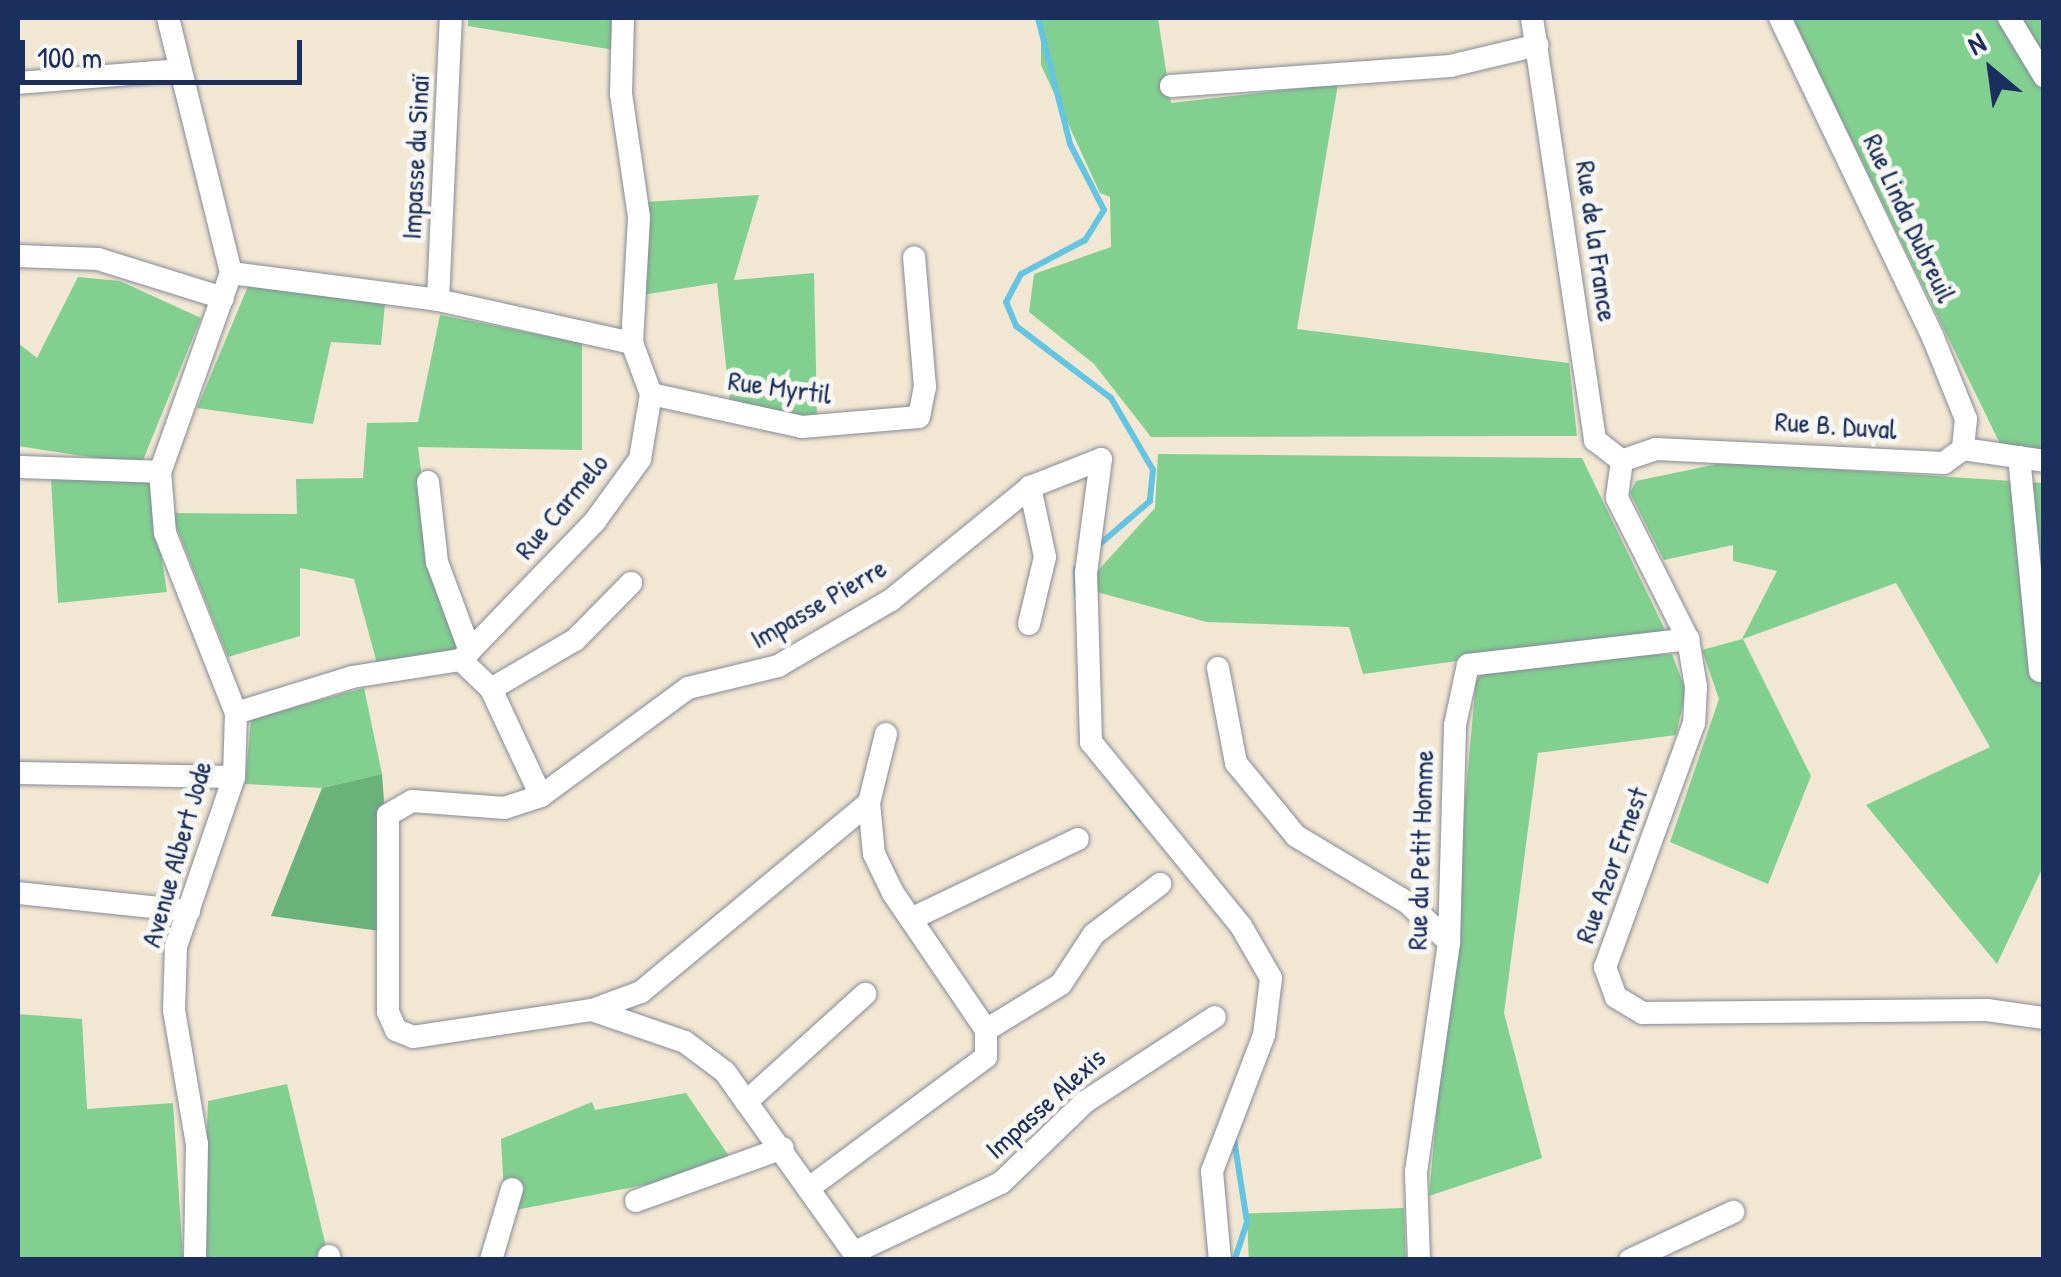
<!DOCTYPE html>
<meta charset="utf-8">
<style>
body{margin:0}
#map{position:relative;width:2061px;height:1277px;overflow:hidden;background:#f2e7d2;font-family:"Patrick Hand",sans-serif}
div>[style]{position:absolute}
.green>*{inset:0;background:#82d090;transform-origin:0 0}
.forest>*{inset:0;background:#69b27a}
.stream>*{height:6px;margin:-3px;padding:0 3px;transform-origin:3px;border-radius:3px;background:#64c5e2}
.roads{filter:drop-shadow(0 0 2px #868b98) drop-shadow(0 0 2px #868b98)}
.minor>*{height:22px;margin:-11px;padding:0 11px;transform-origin:11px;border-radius:11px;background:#fff}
span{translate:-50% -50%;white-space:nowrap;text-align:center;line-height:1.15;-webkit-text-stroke:10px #f6f6f2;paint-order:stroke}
.street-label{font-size:28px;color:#1b2f5e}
.frame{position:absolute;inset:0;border:20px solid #1b2f5e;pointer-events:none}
.north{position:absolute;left:1941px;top:20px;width:100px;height:100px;-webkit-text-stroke:8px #f6f6f2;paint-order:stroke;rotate:331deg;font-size:28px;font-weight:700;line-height:40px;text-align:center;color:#1b2f5e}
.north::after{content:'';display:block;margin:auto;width:35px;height:45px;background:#1b2f5e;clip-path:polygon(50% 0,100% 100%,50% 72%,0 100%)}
.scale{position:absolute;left:20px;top:40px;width:282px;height:45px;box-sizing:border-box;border:5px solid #1b2f5e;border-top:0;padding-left:12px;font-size:30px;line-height:35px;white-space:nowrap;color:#1b2f5e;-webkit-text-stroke:8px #f6f6f2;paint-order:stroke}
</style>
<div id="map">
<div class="green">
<i style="clip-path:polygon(468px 18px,616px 18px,614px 50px,468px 26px)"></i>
<i style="clip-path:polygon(1041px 18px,1158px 18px,1171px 103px,1338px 84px,1297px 329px,1569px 363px,1577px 436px,1151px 437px,1094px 364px,1029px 312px,1034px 274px,1111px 247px,1110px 197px,1100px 193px,1041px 65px)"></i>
<i style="clip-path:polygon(1792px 18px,2043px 18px,2043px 463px,2008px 460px)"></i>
<i style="clip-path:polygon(759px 195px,734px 280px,814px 273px,817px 419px,730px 402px,717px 283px,642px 295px,644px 202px)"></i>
<i style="clip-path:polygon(78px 277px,120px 281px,201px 318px,141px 465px,18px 446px,18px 343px,37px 358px)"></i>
<i style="clip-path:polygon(249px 284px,385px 304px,381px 345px,331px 342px,313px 424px,197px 408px)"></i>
<i style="clip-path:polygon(440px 315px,582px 343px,582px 450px,418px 447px,433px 566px,462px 653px,378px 667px,354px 579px,300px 568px,300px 636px,228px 657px,171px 513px,297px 514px,296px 479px,363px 478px,367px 423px,418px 422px)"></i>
<i style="clip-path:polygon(1158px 454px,1582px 458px,1666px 632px,1363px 674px,1349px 627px,1207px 622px,1082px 588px,1155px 508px)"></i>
<i style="clip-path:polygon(1727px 462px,2043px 483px,2043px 867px,1997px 964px,1866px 805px,1990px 747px,1896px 583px,1743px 639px,1811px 776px,1768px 884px,1670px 842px,1719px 699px,1702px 650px,1742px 639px,1777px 571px,1733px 561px,1733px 545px,1664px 560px,1630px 493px,1636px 481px)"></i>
<i style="clip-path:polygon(51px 479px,149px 480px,167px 592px,58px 603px)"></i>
<i style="clip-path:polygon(1672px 654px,1686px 691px,1676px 735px,1538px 753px,1504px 1013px,1542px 1158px,1429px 1196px,1476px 680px,1495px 663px)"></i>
<i style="clip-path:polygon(364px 688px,382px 774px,322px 788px,245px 784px,251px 719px)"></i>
<i style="clip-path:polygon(18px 1014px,82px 1019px,87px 1109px,173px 1103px,183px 1259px,18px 1259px)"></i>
<i style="clip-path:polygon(287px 1084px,329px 1259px,202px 1260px,208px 1101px)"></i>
<i style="clip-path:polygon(686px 1093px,731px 1159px,706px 1173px,505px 1212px,501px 1139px,592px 1102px,595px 1110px)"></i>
<i style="left:1404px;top:1208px;width:51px;height:157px;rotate:88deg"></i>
</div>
<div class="forest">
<i style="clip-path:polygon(382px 774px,394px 933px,271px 916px,322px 788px)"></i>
</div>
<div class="stream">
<i style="left:1038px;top:18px;width:130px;rotate:75.7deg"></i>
<i style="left:1070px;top:144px;width:74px;rotate:62.7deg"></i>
<i style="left:1104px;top:210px;width:36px;rotate:122deg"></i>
<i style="left:1085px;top:240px;width:72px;rotate:152deg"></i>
<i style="left:1021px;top:274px;width:32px;rotate:118deg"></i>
<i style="left:1006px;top:302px;width:26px;rotate:67deg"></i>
<i style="left:1016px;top:326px;width:119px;rotate:37.2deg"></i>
<i style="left:1111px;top:398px;width:83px;rotate:59.7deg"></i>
<i style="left:1153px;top:470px;width:31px;rotate:96deg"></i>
<i style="left:1150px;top:501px;width:74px;rotate:139.4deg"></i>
<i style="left:1076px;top:569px;width:26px;rotate:88deg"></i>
<i style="left:1098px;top:763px;width:71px;rotate:52.5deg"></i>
<i style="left:1234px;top:1139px;width:84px;rotate:81.1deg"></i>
<i style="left:1247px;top:1222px;width:40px;rotate:108deg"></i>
</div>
<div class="roads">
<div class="minor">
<i style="left:168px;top:18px;width:263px;rotate:76.1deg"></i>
<i style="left:231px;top:273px;width:211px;rotate:109.6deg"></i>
<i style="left:160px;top:472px;width:61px;rotate:85.3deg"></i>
<i style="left:165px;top:533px;width:193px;rotate:68.5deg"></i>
<i style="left:236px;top:713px;width:64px;rotate:91.8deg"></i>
<i style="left:234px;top:777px;width:179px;rotate:108.9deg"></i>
<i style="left:176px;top:946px;width:64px;rotate:91.8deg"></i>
<i style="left:174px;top:1010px;width:136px;rotate:80.3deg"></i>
<i style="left:197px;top:1144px;width:116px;rotate:91deg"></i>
<i style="left:1532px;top:18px;width:427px;rotate:81.5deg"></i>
<i style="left:1595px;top:440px;width:34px;rotate:38deg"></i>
<i style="left:1780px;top:18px;width:352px;rotate:64.4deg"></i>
<i style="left:1932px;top:335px;width:91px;rotate:68deg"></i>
<i style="left:1966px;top:419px;width:30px;rotate:96deg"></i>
<i style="left:2009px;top:18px;width:68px;rotate:58.9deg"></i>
<i style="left:18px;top:83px;width:162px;rotate:-4.6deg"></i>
<i style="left:1171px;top:86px;width:280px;rotate:-4.1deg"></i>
<i style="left:1450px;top:66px;width:90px;rotate:-13.4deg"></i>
<i style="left:18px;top:256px;width:80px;rotate:2.1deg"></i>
<i style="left:98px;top:259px;width:131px;rotate:17.3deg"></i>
<i style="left:231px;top:273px;width:209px;rotate:7.4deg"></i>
<i style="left:438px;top:300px;width:199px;rotate:12.5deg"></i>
<i style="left:438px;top:300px;width:282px;rotate:-87.4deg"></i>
<i style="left:651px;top:394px;width:155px;rotate:12.3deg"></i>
<i style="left:802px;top:427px;width:117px;rotate:-4.9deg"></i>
<i style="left:919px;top:417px;width:31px;rotate:-79deg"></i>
<i style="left:925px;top:387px;width:130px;rotate:-94.8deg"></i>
<i style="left:1963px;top:449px;width:24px;rotate:144deg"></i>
<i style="left:1944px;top:463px;width:288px;rotate:-177.2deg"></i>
<i style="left:1656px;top:449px;width:36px;rotate:161deg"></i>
<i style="left:1622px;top:461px;width:37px;rotate:98deg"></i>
<i style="left:1617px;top:498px;width:158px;rotate:63.3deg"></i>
<i style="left:1688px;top:639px;width:49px;rotate:80.5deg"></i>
<i style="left:1696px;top:687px;width:36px;rotate:93deg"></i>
<i style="left:1694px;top:723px;width:260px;rotate:110deg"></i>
<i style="left:1605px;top:967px;width:32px;rotate:70deg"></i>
<i style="left:1616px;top:997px;width:31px;rotate:31deg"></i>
<i style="left:1643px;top:1013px;width:344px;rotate:-0.5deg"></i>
<i style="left:1987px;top:1010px;width:58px;rotate:8deg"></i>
<i style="left:1963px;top:449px;width:82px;rotate:8.4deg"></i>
<i style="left:2019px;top:457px;width:215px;rotate:84.4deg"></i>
<i style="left:18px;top:467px;width:142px;rotate:2deg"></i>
<i style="left:428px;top:482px;width:81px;rotate:83.6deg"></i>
<i style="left:437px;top:562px;width:95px;rotate:69.7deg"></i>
<i style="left:1029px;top:624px;width:69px;rotate:-76.6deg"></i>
<i style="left:1045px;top:557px;width:72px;rotate:-102.1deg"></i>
<i style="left:461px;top:660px;width:42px;rotate:44deg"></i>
<i style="left:491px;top:689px;width:118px;rotate:65deg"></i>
<i style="left:541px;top:796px;width:182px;rotate:-36.3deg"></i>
<i style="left:688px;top:688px;width:93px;rotate:-13.7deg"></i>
<i style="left:778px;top:666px;width:131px;rotate:-30.3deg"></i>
<i style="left:891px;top:600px;width:179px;rotate:-39.1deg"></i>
<i style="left:1030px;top:487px;width:76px;rotate:-21.5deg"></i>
<i style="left:1101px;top:459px;width:115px;rotate:97.5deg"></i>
<i style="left:1086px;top:573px;width:169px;rotate:88.3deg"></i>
<i style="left:1091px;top:742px;width:237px;rotate:50.8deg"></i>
<i style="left:1241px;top:926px;width:60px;rotate:60deg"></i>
<i style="left:1271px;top:978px;width:57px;rotate:97deg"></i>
<i style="left:1264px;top:1035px;width:146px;rotate:110.9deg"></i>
<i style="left:1212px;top:1171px;width:89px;rotate:84.9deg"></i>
<i style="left:1218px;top:668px;width:97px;rotate:79.3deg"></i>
<i style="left:1236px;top:763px;width:94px;rotate:50.6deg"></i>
<i style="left:1296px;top:836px;width:131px;rotate:30.9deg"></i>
<i style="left:1408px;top:903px;width:57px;rotate:43.6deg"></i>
<i style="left:491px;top:689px;width:97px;rotate:-30.3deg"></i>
<i style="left:575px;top:640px;width:80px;rotate:-45.5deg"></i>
<i style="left:236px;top:713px;width:121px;rotate:-17.2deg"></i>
<i style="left:352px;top:677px;width:110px;rotate:-8.9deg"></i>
<i style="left:461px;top:660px;width:193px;rotate:-46deg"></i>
<i style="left:595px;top:521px;width:77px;rotate:-54deg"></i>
<i style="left:640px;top:459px;width:66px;rotate:-80.4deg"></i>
<i style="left:651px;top:394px;width:54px;rotate:-110.4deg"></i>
<i style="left:632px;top:343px;width:126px;rotate:-86.8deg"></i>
<i style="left:639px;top:217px;width:124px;rotate:-98.3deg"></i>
<i style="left:621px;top:94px;width:76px;rotate:-88.5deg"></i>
<i style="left:18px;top:773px;width:216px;rotate:1.1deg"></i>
<i style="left:541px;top:796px;width:38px;rotate:162deg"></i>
<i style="left:505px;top:808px;width:93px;rotate:-175.7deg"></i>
<i style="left:412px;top:801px;width:28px;rotate:150deg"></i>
<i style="left:388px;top:815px;width:197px;rotate:90deg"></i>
<i style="left:388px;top:1012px;width:20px;rotate:66deg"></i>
<i style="left:396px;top:1030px;width:18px;rotate:22deg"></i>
<i style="left:413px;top:1037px;width:181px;rotate:-8.6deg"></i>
<i style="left:592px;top:1010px;width:98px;rotate:19deg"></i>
<i style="left:685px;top:1042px;width:50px;rotate:36.9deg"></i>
<i style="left:725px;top:1072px;width:231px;rotate:54.5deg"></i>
<i style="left:869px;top:803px;width:51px;rotate:84.4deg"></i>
<i style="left:874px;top:854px;width:43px;rotate:64deg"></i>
<i style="left:893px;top:893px;width:166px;rotate:55.8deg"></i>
<i style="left:986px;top:1030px;width:88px;rotate:-31.5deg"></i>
<i style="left:1061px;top:984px;width:60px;rotate:-56.6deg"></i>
<i style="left:1094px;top:934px;width:83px;rotate:-37.1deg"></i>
<i style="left:18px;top:893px;width:172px;rotate:6deg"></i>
<i style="left:911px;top:919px;width:185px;rotate:-25.6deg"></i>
<i style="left:592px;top:1010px;width:52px;rotate:-20.2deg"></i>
<i style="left:641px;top:992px;width:296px;rotate:-39.7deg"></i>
<i style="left:869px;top:803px;width:71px;rotate:-76.2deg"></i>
<i style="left:746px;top:1102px;width:161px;rotate:-42.2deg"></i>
<i style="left:813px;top:1185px;width:215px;rotate:-36.5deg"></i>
<i style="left:986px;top:1057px;width:27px;rotate:-90deg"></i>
<i style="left:636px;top:1201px;width:156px;rotate:-19.8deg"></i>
<i style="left:857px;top:1251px;width:159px;rotate:-25.3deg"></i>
<i style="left:1001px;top:1183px;width:117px;rotate:-44deg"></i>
<i style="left:1085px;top:1102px;width:155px;rotate:-33.2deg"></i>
<i style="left:329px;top:1256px;width:4px;rotate:76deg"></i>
<i style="left:491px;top:1260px;width:74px;rotate:-73.5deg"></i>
<i style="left:1419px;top:1260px;width:88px;rotate:-92deg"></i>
<i style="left:1416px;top:1172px;width:232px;rotate:-81.8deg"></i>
<i style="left:1449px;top:942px;width:217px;rotate:-88.4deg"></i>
<i style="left:1455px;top:725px;width:61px;rotate:-77.8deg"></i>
<i style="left:1468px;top:665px;width:222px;rotate:-6.7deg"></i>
<i style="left:1630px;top:1260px;width:114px;rotate:-25deg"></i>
</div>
</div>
<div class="street-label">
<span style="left:415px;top:157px;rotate:-87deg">Impasse du Sinaï</span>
<span style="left:1910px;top:218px;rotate:65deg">Rue Linda Dubreuil</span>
<span style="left:1597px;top:241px;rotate:82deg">Rue de la France</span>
<span style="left:780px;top:387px;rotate:8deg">Rue Myrtil</span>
<span style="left:1836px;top:425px;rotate:4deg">Rue B. Duval</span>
<span style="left:561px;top:506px;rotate:-50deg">Rue Carmelo</span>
<span style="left:818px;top:603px;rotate:-30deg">Impasse Pierre</span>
<span style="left:1420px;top:850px;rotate:-88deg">Rue du Petit Homme</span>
<span style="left:176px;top:854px;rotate:-74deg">Avenue Albert Jode</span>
<span style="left:1611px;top:865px;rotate:-70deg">Rue Azor Ernest</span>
<span style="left:1045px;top:1103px;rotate:-42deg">Impasse Alexis</span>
</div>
<div class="frame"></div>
<div class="north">N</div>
<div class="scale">100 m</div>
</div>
